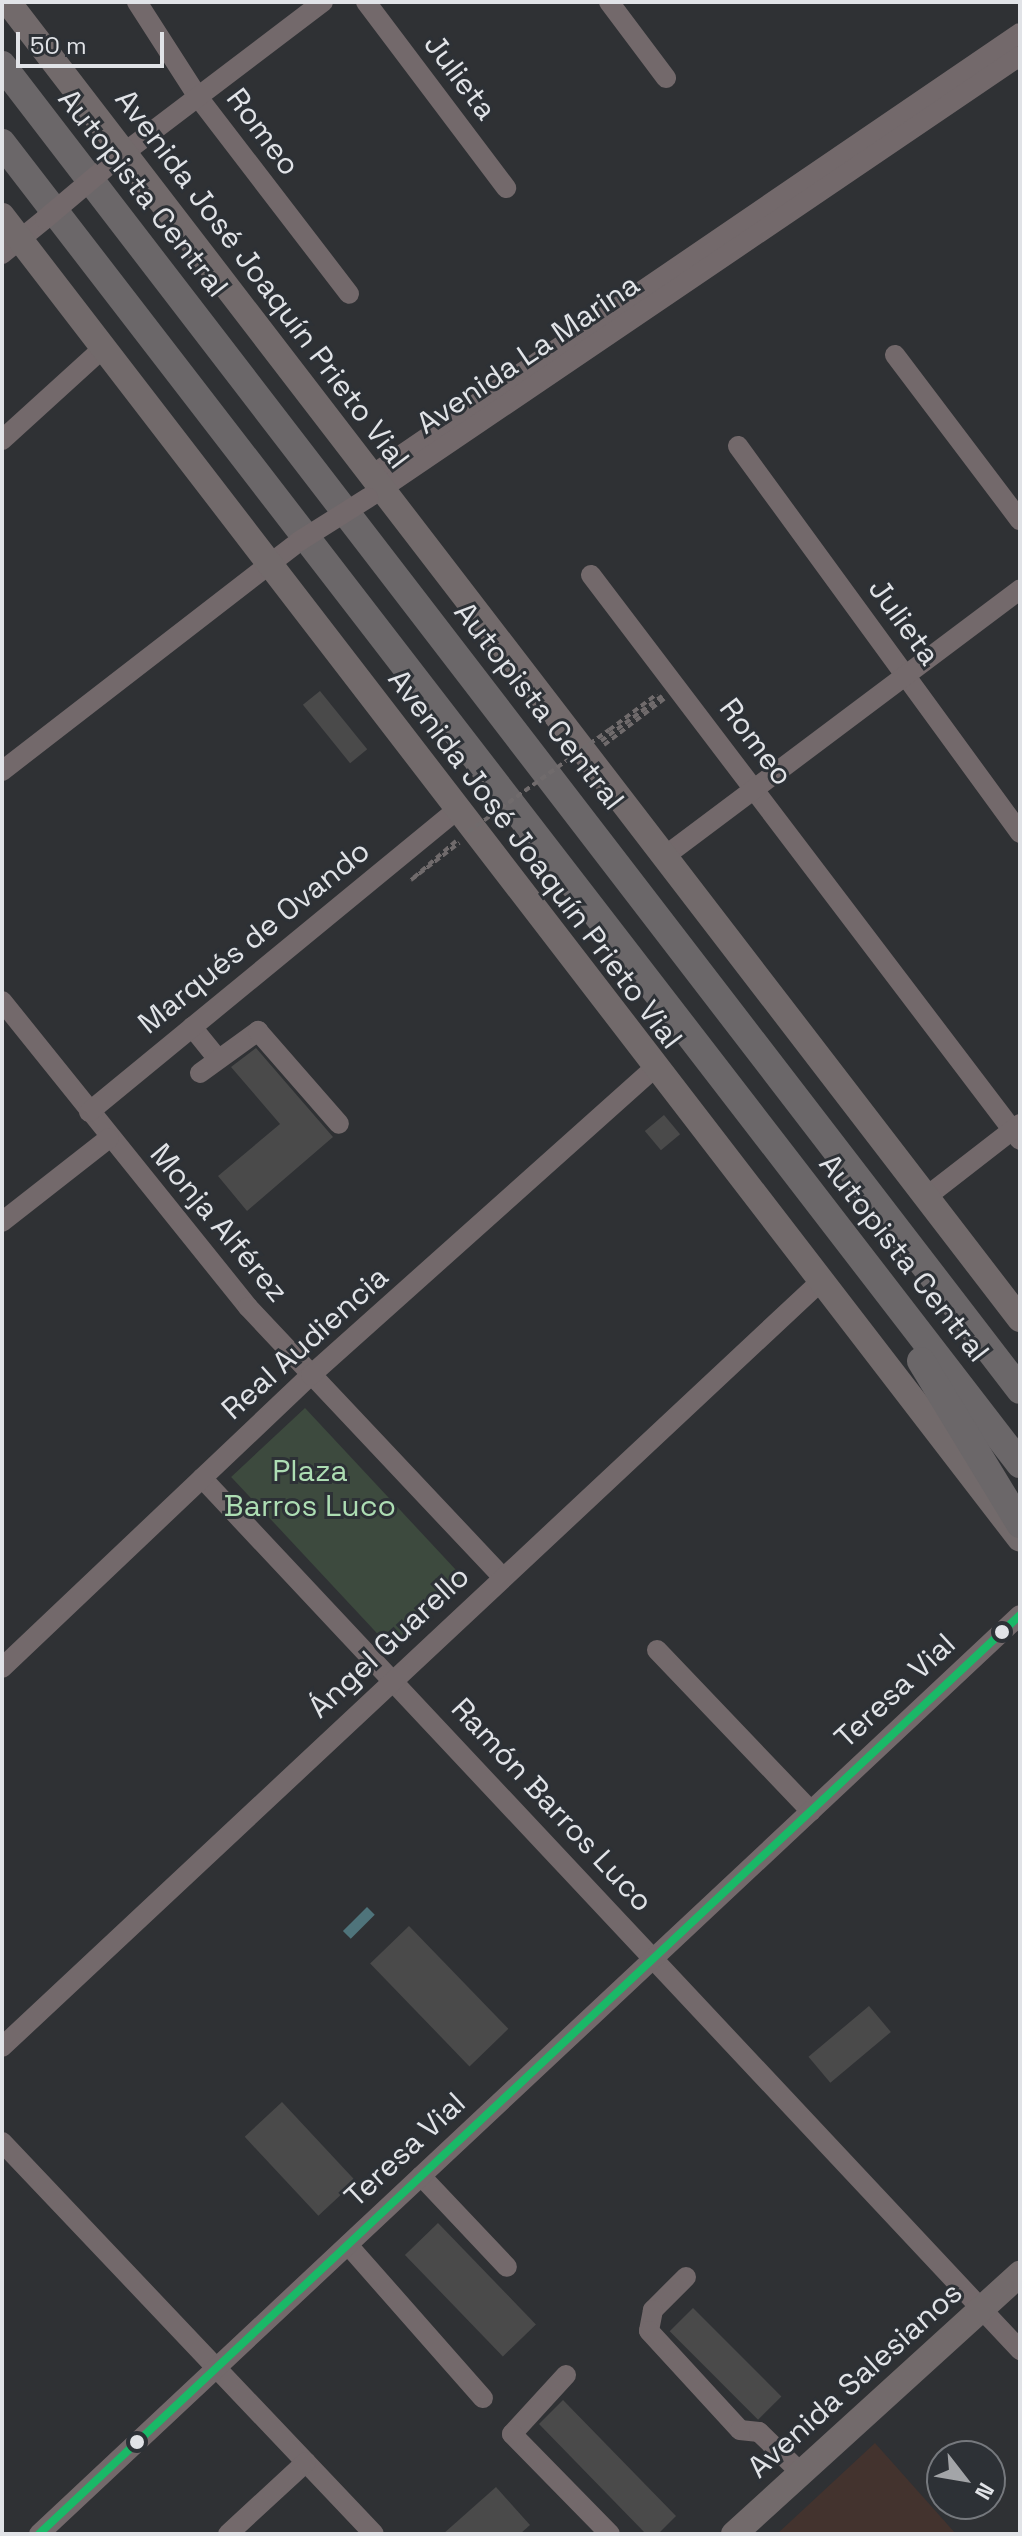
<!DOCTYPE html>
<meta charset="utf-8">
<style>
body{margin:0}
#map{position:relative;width:1022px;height:2536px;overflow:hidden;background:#2f3134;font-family:"Space Grotesk",sans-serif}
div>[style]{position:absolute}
.education>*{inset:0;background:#43332e}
.green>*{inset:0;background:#3d4a3e;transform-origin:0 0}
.water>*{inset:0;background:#4f747b;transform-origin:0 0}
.building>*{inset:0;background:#4a4a4a;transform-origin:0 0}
.path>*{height:4px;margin-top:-2px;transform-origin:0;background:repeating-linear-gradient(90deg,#706b6c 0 6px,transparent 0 10px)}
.minor>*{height:20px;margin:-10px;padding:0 10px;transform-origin:10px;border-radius:10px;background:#73696b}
.major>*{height:26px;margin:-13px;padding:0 13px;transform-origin:13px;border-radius:13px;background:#726a6b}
.highway>*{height:28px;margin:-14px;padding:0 14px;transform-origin:14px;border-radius:14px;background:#6b6769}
.path-bridge>*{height:4px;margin-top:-2px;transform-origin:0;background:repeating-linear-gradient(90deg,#706b6c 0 6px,transparent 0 10px)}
.minor-bridge>*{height:20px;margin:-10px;padding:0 10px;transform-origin:10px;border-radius:10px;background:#73696b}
.bus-1>*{height:8px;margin:-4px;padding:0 4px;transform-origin:4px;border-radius:4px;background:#1ab867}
.dots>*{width:22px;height:22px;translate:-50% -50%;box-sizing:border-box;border:4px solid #2d3136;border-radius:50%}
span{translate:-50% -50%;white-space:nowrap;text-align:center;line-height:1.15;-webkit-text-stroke:6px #2d3136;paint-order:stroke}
.street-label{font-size:30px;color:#e1e3e7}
.park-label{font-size:30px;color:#adddb3}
.frame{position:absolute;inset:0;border:4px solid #e1e3e7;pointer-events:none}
.north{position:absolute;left:926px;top:2440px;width:80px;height:80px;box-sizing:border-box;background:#2d3136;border:2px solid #75787d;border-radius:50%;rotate:121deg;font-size:22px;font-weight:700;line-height:32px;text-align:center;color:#e1e3e7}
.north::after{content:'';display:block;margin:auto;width:28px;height:36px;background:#a3a5a8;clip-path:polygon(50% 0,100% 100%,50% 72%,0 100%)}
.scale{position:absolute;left:16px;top:32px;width:148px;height:36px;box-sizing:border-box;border:4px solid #e1e3e7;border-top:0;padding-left:10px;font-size:24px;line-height:28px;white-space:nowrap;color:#e1e3e7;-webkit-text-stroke:6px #2d3136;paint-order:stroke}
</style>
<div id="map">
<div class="education">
<i style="clip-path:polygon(875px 2443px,956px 2534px,777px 2534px)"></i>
</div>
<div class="green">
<i style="left:305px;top:1408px;width:232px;height:101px;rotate:47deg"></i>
</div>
<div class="water">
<i style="left:367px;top:1907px;width:11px;height:34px;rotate:45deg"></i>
</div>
<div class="building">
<i style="left:320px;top:691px;width:75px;height:22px;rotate:51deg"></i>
<i style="clip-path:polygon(256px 1048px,333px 1137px,247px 1211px,218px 1176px,280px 1124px,231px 1067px)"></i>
<i style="left:664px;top:1115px;width:25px;height:25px;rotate:50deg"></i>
<i style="left:409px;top:1926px;width:143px;height:54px;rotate:46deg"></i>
<i style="left:869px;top:2006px;width:34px;height:79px;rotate:50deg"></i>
<i style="left:282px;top:2102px;width:108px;height:51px;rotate:47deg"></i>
<i style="left:438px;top:2223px;width:141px;height:46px;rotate:46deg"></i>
<i style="left:693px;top:2308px;width:125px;height:33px;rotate:45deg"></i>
<i style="clip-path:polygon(563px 2400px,676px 2516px,658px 2534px,646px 2534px,539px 2424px)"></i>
<i style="clip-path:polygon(496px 2487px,530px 2525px,520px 2534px,443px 2534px)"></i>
</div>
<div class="path">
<i style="left:609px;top:730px;width:60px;rotate:-36.9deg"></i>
<i style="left:601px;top:741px;width:76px;rotate:-36.4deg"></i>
<i style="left:604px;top:745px;width:76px;rotate:-37.5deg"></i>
<i style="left:456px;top:841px;width:60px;rotate:139.1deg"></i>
<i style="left:411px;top:880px;width:61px;rotate:-37.6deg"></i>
</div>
<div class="minor">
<i style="left:137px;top:2px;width:113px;rotate:57.3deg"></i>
<i style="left:198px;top:97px;width:248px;rotate:52.5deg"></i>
<i style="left:366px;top:2px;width:233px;rotate:53deg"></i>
<i style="left:609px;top:2px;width:95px;rotate:53.1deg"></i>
<i style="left:112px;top:162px;width:265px;rotate:-37.2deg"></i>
<i style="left:2px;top:254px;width:55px;rotate:-39.1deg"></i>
<i style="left:895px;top:355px;width:207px;rotate:52.9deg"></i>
<i style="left:2px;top:440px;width:137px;rotate:-42.3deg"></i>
<i style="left:738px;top:446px;width:479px;rotate:53.9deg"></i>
<i style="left:372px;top:475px;width:784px;rotate:-34.3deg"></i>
<i style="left:371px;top:496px;width:784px;rotate:-34.14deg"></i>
<i style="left:591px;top:575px;width:709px;rotate:52.79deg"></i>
<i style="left:2px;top:771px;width:374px;rotate:-37.7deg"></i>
<i style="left:665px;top:856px;width:444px;rotate:-36.9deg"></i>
<i style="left:2px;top:1001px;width:393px;rotate:51.2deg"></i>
<i style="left:248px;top:1307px;width:371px;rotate:46.7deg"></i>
<i style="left:192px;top:1027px;width:40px;rotate:51deg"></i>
<i style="left:200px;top:1073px;width:72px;rotate:-35.9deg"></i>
<i style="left:258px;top:1031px;width:123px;rotate:48.9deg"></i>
<i style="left:89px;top:1112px;width:477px;rotate:-39.4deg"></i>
<i style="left:926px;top:1197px;width:119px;rotate:-37.8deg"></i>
<i style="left:2px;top:1222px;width:136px;rotate:-38.1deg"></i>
<i style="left:202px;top:1478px;width:1196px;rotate:46.83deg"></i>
<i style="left:657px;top:1650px;width:223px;rotate:46.3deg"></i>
<i style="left:2px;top:1668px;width:426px;rotate:-43.5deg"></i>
<i style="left:311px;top:1375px;width:460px;rotate:-41.8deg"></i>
<i style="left:2px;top:2047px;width:1119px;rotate:-43.08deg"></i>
<i style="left:2px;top:2142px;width:540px;rotate:46.5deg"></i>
<i style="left:421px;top:2176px;width:125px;rotate:46.6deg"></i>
<i style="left:348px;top:2245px;width:204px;rotate:48.6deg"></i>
<i style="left:686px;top:2277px;width:47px;rotate:135deg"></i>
<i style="left:653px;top:2310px;width:21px;rotate:101deg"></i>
<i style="left:649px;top:2331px;width:134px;rotate:47.4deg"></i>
<i style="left:740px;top:2430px;width:19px;rotate:6deg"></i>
<i style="left:759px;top:2432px;width:59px;rotate:44.3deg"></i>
<i style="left:566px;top:2375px;width:80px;rotate:132.5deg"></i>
<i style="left:512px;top:2434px;width:140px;rotate:45.6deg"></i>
<i style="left:39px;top:2534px;width:1344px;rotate:-43.13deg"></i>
<i style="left:228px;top:2534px;width:106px;rotate:-42.7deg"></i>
</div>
<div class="major">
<i style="left:8px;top:2px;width:1661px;rotate:52.46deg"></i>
<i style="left:2px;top:216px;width:1669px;rotate:52.42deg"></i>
<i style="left:734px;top:2534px;width:387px;rotate:-42.3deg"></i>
</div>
<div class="highway">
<i style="left:2px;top:65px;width:1671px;rotate:52.46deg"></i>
<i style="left:2px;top:143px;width:1668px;rotate:52.38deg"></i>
<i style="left:921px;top:1361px;width:191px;rotate:58.7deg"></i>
</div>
<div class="path-bridge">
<i style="left:468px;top:832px;width:174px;rotate:-35.9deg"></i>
</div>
<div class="minor-bridge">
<i style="left:45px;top:219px;width:85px;rotate:-40.2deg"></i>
<i style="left:298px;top:542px;width:83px;rotate:-32.2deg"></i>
</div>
<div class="bus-1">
<i style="left:39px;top:2534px;width:1344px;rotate:-43.13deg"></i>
</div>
<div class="dots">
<i style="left:1002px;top:1632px;background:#e1e3e7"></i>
<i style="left:137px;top:2442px;background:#e1e3e7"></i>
</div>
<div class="street-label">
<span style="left:460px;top:77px;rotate:53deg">Julieta</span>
<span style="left:263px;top:132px;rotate:53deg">Romeo</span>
<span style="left:143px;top:193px;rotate:52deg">Autopista Central</span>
<span style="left:262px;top:279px;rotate:53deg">Avenida José Joaquín Prieto Vial</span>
<span style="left:528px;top:354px;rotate:-34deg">Avenida La Marina</span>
<span style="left:904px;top:622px;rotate:54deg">Julieta</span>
<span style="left:539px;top:706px;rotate:52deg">Autopista Central</span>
<span style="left:756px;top:742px;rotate:53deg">Romeo</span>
<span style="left:535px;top:859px;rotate:53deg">Avenida José Joaquín Prieto Vial</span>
<span style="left:254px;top:937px;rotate:-39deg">Marqués de Ovando</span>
<span style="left:219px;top:1223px;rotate:50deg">Monja Alférez</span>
<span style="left:904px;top:1258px;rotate:52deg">Autopista Central</span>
<span style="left:305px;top:1343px;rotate:-42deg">Real Audiencia</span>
<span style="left:389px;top:1642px;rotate:-43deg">Ángel Guarello</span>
<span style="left:895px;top:1691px;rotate:-43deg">Teresa Vial</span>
<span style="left:552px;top:1805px;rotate:47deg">Ramón Barros Luco</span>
<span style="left:405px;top:2150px;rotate:-43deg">Teresa Vial</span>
<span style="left:855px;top:2380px;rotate:-42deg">Avenida Salesianos</span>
</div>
<div class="park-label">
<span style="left:310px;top:1488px">Plaza<br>Barros Luco</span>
</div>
<div class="frame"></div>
<div class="north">N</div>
<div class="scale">50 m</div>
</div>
